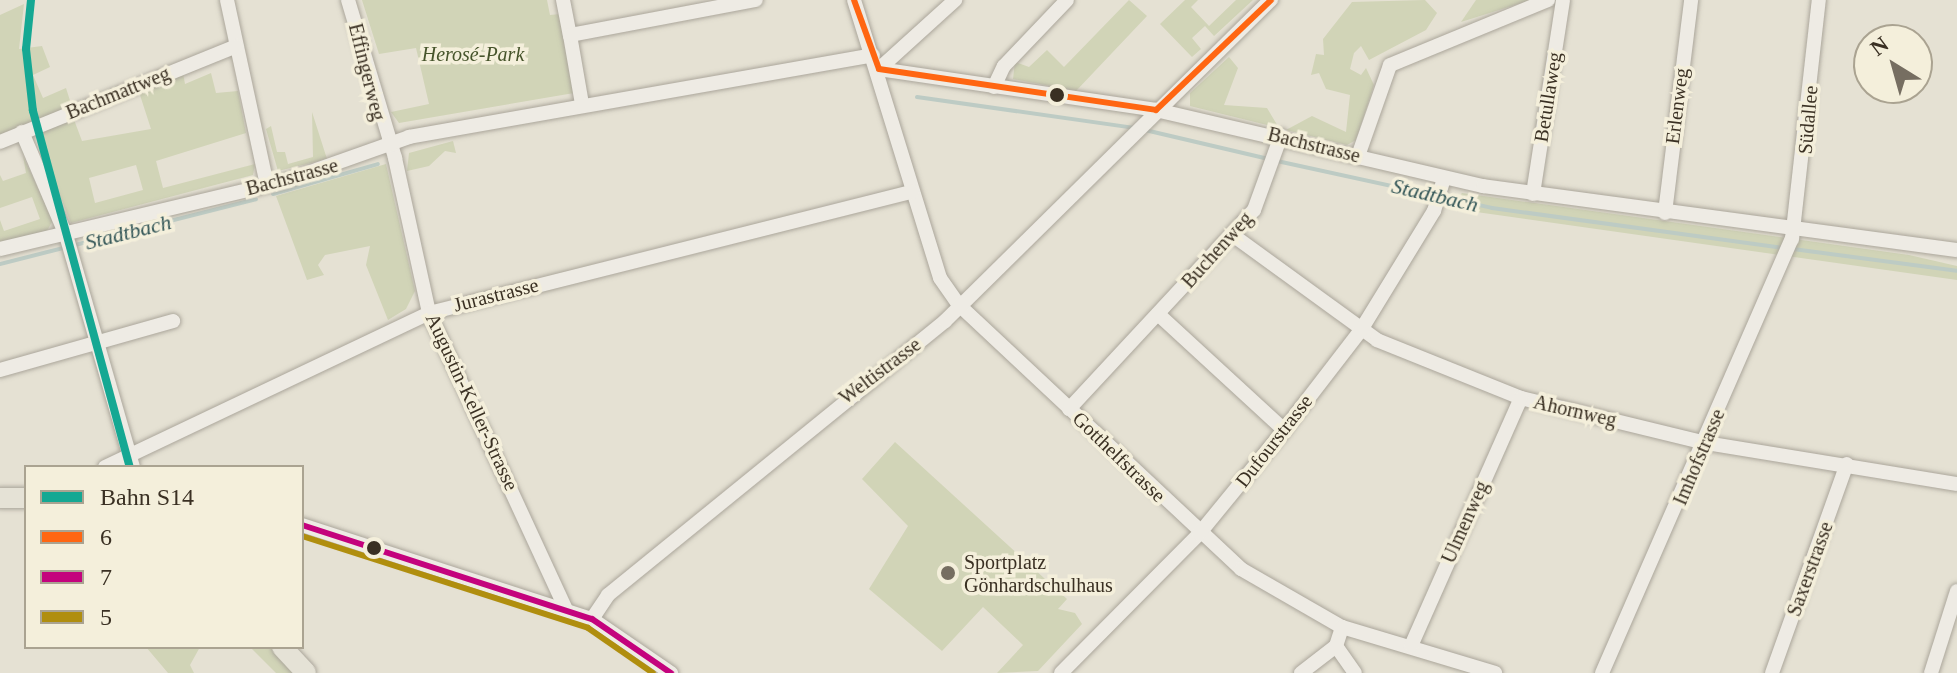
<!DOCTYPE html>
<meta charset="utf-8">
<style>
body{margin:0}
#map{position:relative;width:1957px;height:673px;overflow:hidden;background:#e5e1d3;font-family:Georgia,serif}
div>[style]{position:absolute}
.green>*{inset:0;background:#d1d4b7}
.stream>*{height:4px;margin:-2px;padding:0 2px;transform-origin:2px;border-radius:2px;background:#bdcbc4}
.roads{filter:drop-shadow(0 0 2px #aba69b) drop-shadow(0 0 2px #aba69b)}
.street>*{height:14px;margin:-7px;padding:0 7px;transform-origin:7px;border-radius:7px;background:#eeebe4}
.primary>*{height:20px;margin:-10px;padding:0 10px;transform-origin:10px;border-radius:10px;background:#e5e2d6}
.bus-1>*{height:6px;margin:-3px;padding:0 3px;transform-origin:3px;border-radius:3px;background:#ff6612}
.bus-2>*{height:6px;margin:-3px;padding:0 3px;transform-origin:3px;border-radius:3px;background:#c4037d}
.bus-3>*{height:6px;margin:-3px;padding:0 3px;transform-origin:3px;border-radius:3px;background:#b08e0e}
.rail-1>*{height:8px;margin:-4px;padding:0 4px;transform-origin:4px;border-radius:4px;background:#15a893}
.dots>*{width:22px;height:22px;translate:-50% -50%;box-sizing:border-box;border:4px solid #f4efdb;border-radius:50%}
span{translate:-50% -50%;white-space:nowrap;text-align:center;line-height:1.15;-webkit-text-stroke:7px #f4efdb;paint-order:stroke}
.park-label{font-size:20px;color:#46542b;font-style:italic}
.street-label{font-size:20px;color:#3a3023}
.poi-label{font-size:20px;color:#3a3023}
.left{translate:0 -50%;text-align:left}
.water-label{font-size:22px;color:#345758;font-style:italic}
.legend{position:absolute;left:24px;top:465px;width:280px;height:184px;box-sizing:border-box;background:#f4efdb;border:2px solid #aaa391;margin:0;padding:10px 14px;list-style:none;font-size:24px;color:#3a3023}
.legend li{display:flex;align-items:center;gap:16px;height:40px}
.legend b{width:40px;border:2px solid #aaa391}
.north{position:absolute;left:1853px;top:24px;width:80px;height:80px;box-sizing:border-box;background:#f4efdb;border:2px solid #aaa391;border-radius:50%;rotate:323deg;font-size:22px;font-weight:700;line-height:32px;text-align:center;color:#3a3023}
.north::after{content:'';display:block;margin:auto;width:28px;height:36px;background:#766e61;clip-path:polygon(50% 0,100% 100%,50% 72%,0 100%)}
</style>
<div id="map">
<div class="green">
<i style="clip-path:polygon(362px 0,547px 0,550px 15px,560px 14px,574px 93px,399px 123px,391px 112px,429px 104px,416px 48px,379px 54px)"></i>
<i style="clip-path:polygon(1129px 0,1147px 16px,1076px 91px,1013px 79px,1015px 62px,1029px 67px,1047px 50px,1064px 67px)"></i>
<i style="clip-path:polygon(1185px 0,1198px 0,1191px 7px,1209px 26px,1236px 0,1253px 0,1214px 36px,1205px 26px,1192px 38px,1201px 49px,1192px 57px,1160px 24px)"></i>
<i style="clip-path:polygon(1425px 0,1437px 13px,1426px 30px,1369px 60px,1361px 46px,1354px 53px,1350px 69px,1361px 75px,1366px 68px,1374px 85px,1356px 140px,1347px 145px,1286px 130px,1312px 116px,1346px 132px,1350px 95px,1326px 89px,1319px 73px,1311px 75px,1316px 54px,1324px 55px,1323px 39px,1352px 2px)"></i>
<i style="clip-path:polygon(1476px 0,1531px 0,1461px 22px)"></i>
<i style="clip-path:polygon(24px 4px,19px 49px,42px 46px,50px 67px,33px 75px,43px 98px,66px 88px,72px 107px,0 137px,0 15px)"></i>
<i style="clip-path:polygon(1229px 57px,1238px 68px,1224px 105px,1267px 108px,1279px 128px,1190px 106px,1190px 93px)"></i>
<i style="clip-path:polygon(evenodd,183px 73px,185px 84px,211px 73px,216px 93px,238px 91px,246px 133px,156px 161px,163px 188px,255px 164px,253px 175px,71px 223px,40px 147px,43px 130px,73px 117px,82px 141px,151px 129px,139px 92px,183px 73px,136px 165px,143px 190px,95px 203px,89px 178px,136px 165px)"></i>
<i style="clip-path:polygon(312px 112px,327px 159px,278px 171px,266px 129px,271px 126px,277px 152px,285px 152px,288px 164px,313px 157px)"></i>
<i style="clip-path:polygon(453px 141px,456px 153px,445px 151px,429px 166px,407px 171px,409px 153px)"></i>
<i style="clip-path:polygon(23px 156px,53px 220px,47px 231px,0 242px,0 220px,4px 231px,40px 219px,32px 197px,0 208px,0 175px,3px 181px,26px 173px)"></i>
<i style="clip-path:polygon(386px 164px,415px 291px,406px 309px,388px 320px,366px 265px,370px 246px,325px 255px,318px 265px,324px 275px,307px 280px,276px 196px)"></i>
<i style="clip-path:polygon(1462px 193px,1909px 255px,1957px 266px,1957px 280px,1448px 208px)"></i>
<i style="clip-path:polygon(895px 442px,1067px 599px,1058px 609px,1075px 613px,1082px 624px,1038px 671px,997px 673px,1023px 645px,983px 607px,942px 651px,869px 589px,908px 526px,862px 479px)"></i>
<i style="clip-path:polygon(146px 647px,200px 647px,190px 665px,194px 673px,168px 673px)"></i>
<i style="clip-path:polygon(250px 647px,271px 647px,296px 673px,276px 673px)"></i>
</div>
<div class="stream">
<i style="left:917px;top:97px;width:221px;rotate:8.1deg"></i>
<i style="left:1145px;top:130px;width:127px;rotate:13.2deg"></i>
<i style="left:1277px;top:161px;width:220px;rotate:12.3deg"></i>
<i style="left:1492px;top:208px;width:295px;rotate:7.8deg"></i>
<i style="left:273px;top:194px;width:109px;rotate:-15.9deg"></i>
<i style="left:1793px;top:249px;width:165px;rotate:7.6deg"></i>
<i style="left:0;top:264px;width:264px;rotate:-14.2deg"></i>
</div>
<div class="roads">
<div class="street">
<i style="left:227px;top:0;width:189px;rotate:77.8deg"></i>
<i style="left:348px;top:0;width:165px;rotate:73.4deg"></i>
<i style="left:395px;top:158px;width:159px;rotate:77.6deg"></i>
<i style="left:429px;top:313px;width:325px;rotate:65.2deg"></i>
<i style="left:563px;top:0;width:36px;rotate:79deg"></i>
<i style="left:854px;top:0;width:291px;rotate:72.8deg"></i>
<i style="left:940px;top:278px;width:32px;rotate:55deg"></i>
<i style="left:958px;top:304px;width:388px;rotate:43.1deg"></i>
<i style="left:1241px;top:569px;width:116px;rotate:29.9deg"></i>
<i style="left:1342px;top:627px;width:160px;rotate:16.7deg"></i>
<i style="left:879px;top:69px;width:280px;rotate:8.4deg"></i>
<i style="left:1156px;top:110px;width:336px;rotate:13.1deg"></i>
<i style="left:1483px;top:186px;width:478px;rotate:7.7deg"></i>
<i style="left:879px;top:69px;width:103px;rotate:-42.2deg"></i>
<i style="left:994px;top:87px;width:23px;rotate:-65deg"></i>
<i style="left:1004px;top:66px;width:91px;rotate:-46.3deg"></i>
<i style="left:582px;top:104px;width:70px;rotate:-99.9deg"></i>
<i style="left:570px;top:35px;width:189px;rotate:-10.7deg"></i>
<i style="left:22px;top:132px;width:112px;rotate:66.9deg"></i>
<i style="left:66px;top:235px;width:241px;rotate:73.9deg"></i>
<i style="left:0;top:142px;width:255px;rotate:-22.1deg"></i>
<i style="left:1358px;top:156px;width:96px;rotate:-70.6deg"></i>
<i style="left:1390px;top:65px;width:171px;rotate:-22.4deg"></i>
<i style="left:1533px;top:194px;width:196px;rotate:-81.2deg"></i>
<i style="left:1665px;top:213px;width:215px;rotate:-83deg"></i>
<i style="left:1234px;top:236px;width:177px;rotate:36deg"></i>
<i style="left:1377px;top:340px;width:155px;rotate:21.9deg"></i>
<i style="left:1521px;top:398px;width:190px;rotate:13.7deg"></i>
<i style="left:1706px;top:443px;width:254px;rotate:9.3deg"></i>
<i style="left:0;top:249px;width:293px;rotate:-13.4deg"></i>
<i style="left:285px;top:181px;width:132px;rotate:-19.5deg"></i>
<i style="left:409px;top:137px;width:471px;rotate:-10deg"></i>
<i style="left:1158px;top:314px;width:171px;rotate:42.6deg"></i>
<i style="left:0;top:370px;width:180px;rotate:-15.8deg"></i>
<i style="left:1069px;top:409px;width:272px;rotate:-47.1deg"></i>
<i style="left:1254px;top:210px;width:79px;rotate:-70deg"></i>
<i style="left:105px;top:467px;width:359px;rotate:-25.4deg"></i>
<i style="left:429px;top:313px;width:498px;rotate:-14.1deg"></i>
<i style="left:302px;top:525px;width:305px;rotate:18deg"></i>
<i style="left:592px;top:619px;width:96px;rotate:34.4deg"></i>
<i style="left:592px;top:619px;width:29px;rotate:-56deg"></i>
<i style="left:608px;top:595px;width:434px;rotate:-39.1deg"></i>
<i style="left:945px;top:321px;width:458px;rotate:-44.6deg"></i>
<i style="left:1336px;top:646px;width:33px;rotate:55deg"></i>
<i style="left:1411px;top:646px;width:271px;rotate:-66.1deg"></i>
<i style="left:1061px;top:673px;width:196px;rotate:-45.2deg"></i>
<i style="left:1199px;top:534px;width:134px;rotate:-50.7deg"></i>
<i style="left:1284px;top:430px;width:126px;rotate:-52.4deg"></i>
<i style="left:1361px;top:330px;width:140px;rotate:-58.5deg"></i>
<i style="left:1434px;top:211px;width:34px;rotate:-73deg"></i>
<i style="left:1301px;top:673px;width:44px;rotate:-37.6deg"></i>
<i style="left:1336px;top:646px;width:20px;rotate:-72deg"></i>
<i style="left:1602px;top:673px;width:474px;rotate:-66.4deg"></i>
<i style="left:1792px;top:239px;width:241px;rotate:-83.6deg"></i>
<i style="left:1772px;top:673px;width:222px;rotate:-70.3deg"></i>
<i style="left:1931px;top:673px;width:86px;rotate:-72.4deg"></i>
</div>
<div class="primary">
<i style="left:0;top:498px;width:26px"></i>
<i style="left:282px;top:647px;width:35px;rotate:47deg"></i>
</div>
</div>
<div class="bus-1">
<i style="left:854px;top:0;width:73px;rotate:70.1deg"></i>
<i style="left:879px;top:69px;width:280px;rotate:8.4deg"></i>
<i style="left:1156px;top:110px;width:159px;rotate:-43.7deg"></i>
</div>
<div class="bus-2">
<i style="left:302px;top:525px;width:305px;rotate:18deg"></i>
<i style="left:592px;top:619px;width:96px;rotate:34.4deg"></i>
</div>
<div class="bus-3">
<i style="left:302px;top:536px;width:300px;rotate:17.8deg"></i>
<i style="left:588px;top:628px;width:79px;rotate:34.7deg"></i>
</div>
<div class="rail-1">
<i style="left:31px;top:0;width:49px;rotate:95.8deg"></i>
<i style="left:26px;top:49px;width:62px;rotate:83.6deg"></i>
<i style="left:33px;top:111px;width:369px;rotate:74.8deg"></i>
</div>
<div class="dots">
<i style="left:1057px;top:95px;background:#3a3023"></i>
<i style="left:374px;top:548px;background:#3a3023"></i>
<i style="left:948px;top:573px;background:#766e61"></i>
</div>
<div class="park-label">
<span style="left:473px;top:54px">Herosé-Park</span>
</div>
<div class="street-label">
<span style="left:367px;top:72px;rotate:76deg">Effingerweg</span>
<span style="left:118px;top:93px;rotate:-22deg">Bachmattweg</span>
<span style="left:1548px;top:97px;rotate:-81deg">Betullaweg</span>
<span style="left:1677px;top:106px;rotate:-83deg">Erlenweg</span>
<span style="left:1808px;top:120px;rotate:-85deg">Südallee</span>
<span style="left:1314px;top:145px;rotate:14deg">Bachstrasse</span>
<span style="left:292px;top:177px;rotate:-15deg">Bachstrasse</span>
<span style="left:1217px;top:250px;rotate:-48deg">Buchenweg</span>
<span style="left:496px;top:295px;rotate:-14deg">Jurastrasse</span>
<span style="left:880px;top:371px;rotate:-37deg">Weltistrasse</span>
<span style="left:472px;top:402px;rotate:65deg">Augustin-Keller-Strasse</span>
<span style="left:1575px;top:411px;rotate:13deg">Ahornweg</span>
<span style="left:1274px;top:441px;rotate:-52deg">Dufourstrasse</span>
<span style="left:1119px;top:457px;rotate:44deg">Gotthelfstrasse</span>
<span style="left:1699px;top:457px;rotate:-67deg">Imhofstrasse</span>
<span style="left:1465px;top:522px;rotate:-66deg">Ulmenweg</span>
<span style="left:1810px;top:569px;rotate:-70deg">Saxerstrasse</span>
</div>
<div class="poi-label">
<span class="left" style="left:964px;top:574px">Sportplatz<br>Gönhardschulhaus</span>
</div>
<div class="water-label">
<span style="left:1435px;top:195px;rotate:13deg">Stadtbach</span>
<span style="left:128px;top:232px;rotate:-14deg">Stadtbach</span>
</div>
<ul class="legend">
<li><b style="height:10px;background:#15a893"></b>Bahn S14</li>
<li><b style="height:10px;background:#ff6612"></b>6</li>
<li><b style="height:10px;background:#c4037d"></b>7</li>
<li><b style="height:10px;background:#b08e0e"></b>5</li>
</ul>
<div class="north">N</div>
</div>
